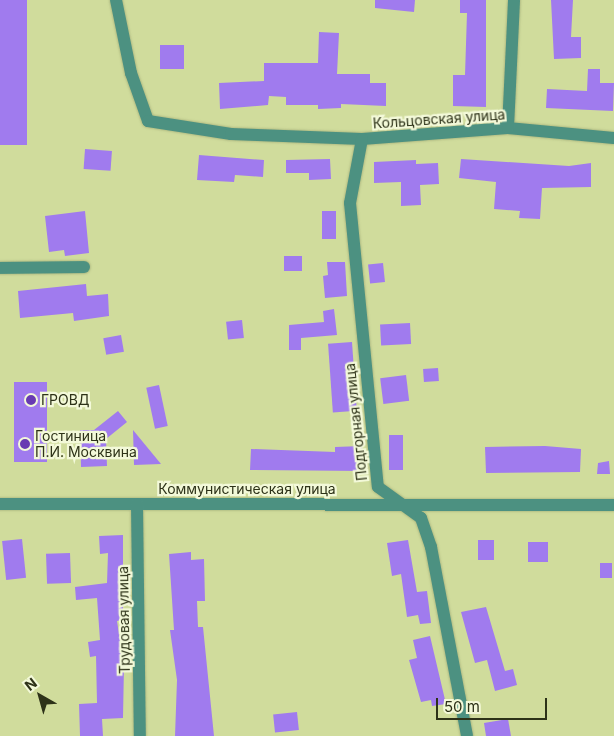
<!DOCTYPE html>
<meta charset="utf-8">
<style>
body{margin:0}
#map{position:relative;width:614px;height:736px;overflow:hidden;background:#d0dc9c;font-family:Inter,sans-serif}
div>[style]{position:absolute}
.building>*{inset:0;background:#a07bee;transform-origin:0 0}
.roads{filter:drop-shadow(0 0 1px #afba82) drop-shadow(0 0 1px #afba82)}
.minor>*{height:12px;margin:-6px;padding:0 6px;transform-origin:6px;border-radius:6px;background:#4c9181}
.dots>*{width:14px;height:14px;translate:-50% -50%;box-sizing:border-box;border:2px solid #f3f9d9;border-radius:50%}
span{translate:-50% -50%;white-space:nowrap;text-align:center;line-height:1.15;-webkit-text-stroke:4.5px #f3f9d9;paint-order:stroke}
.street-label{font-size:14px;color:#2d3218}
.poi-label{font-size:14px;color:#2d3218}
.left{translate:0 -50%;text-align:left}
.north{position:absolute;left:15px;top:671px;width:50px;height:50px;-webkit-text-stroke:4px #f3f9d9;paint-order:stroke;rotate:322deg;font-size:14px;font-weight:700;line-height:20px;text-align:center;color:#2d3218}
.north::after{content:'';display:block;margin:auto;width:18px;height:22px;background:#2d3218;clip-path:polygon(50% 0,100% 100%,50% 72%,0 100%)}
.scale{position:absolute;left:436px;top:698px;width:111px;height:22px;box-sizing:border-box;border:2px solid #2d3218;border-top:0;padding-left:6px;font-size:15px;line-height:18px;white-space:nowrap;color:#2d3218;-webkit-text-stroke:4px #f3f9d9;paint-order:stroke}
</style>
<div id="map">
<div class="building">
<i style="left:0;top:0;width:27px;height:145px"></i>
<i style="clip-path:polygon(375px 0,415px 0,414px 12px,375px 8px)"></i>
<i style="clip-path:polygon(460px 0,486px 0,486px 107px,453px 106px,453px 75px,465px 75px,467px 13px,460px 13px)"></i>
<i style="clip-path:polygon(551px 0,573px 0,571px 37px,581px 37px,581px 58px,554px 59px)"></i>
<i style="clip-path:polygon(319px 32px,339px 33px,337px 74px,370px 74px,370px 83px,386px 83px,386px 106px,341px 104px,341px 108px,318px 109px,318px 105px,286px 105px,286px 97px,269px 96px,268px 105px,220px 109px,219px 83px,264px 81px,264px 63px,318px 63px)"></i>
<i style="left:160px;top:45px;width:24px;height:24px"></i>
<i style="clip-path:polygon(588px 69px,600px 69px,600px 83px,614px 83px,613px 111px,546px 108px,547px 89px,587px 91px)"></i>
<i style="left:85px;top:149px;width:27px;height:20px;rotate:4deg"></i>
<i style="clip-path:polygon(199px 155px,264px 160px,263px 177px,235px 175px,234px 182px,197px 180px)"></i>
<i style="clip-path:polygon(330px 159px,331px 179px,309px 180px,309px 173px,286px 173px,286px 160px)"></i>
<i style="clip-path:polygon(461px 159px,569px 166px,591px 163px,591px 187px,542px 188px,540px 219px,519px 218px,520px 211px,494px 209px,496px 182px,459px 178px)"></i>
<i style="clip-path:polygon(416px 160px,416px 164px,438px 163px,439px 184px,420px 185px,421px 205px,401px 206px,401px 182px,374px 183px,374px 162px)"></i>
<i style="clip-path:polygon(85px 211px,89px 253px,65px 256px,64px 250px,49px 252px,45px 216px)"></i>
<i style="left:322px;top:211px;width:14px;height:28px"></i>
<i style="left:302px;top:256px;width:15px;height:18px;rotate:90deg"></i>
<i style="clip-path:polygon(327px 262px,345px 262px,347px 296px,325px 298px,323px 276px,328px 275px)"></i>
<i style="left:383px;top:263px;width:19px;height:15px;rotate:84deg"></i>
<i style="clip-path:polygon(86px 284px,87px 296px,108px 294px,109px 316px,74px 321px,73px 313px,20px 318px,18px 291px)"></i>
<i style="clip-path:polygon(334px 309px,337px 335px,301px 338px,301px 350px,289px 350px,289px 325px,324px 322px,323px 311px)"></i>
<i style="left:242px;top:320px;width:18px;height:16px;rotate:84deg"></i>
<i style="left:410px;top:323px;width:21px;height:30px;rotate:87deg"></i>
<i style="left:121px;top:335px;width:17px;height:18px;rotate:80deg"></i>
<i style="left:352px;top:342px;width:69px;height:24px;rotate:86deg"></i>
<i style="left:438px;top:368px;width:13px;height:15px;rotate:86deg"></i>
<i style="left:406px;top:375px;width:26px;height:26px;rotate:83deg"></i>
<i style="left:14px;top:382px;width:33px;height:80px"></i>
<i style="left:159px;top:385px;width:42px;height:13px;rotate:78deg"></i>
<i style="clip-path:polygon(118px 411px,127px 422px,106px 439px,107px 466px,81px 467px,80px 430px,94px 430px)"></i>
<i style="clip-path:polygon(133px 430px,161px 464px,134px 465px)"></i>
<i style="left:389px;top:435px;width:14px;height:35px"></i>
<i style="clip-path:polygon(362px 446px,362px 471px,250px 470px,251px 449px,335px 452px,335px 447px)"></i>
<i style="clip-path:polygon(545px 446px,581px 449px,580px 472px,486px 473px,485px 447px)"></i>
<i style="clip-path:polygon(609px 461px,610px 474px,597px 474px,598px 463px)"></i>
<i style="clip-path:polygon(123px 535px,123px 620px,117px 621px,124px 665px,123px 718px,102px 719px,103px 736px,80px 736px,79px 704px,97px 703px,96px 656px,90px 657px,88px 642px,100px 640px,97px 598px,76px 600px,75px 587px,107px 583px,108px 553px,100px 554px,99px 536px)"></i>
<i style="left:22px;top:539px;width:39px;height:20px;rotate:84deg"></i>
<i style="clip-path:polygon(408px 540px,417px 592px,427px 591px,431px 623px,420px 624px,418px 615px,407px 617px,401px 574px,392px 576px,387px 543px)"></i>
<i style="left:494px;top:540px;width:20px;height:16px;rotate:90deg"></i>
<i style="left:528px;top:542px;width:20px;height:20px"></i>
<i style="clip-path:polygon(191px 552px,191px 560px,204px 559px,205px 601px,197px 601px,198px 627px,203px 627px,214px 736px,175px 736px,177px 680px,170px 630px,174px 630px,169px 554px)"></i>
<i style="left:70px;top:553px;width:30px;height:24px;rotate:88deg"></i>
<i style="left:600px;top:563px;width:12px;height:15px"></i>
<i style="clip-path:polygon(486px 607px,505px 671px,513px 669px,517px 685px,495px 691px,487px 660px,475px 663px,461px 612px)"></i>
<i style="clip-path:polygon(430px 636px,446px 704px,432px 706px,431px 700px,421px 702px,409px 660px,417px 658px,413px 640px)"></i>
<i style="left:297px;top:712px;width:18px;height:24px;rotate:84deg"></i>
<i style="clip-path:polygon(508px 719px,511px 736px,486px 736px,484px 723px)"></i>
</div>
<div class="roads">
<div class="minor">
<i style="left:116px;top:0;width:75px;rotate:78.4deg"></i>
<i style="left:131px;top:73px;width:51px;rotate:70.5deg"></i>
<i style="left:148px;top:121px;width:84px;rotate:8.9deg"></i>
<i style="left:231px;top:134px;width:131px;rotate:2.2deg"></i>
<i style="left:362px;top:139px;width:146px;rotate:-4.3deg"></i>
<i style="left:508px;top:128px;width:106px;rotate:5.4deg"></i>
<i style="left:508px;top:128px;width:128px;rotate:-87.3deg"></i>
<i style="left:362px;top:139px;width:65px;rotate:100.6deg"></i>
<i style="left:350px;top:203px;width:285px;rotate:84.4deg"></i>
<i style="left:378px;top:487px;width:53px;rotate:35.8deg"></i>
<i style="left:421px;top:518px;width:31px;rotate:71deg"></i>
<i style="left:431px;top:547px;width:192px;rotate:79.2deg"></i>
<i style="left:0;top:268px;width:84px;rotate:-0.7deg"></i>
<i style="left:0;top:504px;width:614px;rotate:0.09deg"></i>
<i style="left:137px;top:504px;width:232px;rotate:89.3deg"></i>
</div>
</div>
<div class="dots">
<i style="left:31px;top:400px;background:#683ab2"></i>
<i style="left:25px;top:444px;background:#683ab2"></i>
</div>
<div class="street-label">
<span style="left:439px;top:119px;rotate:-4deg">Кольцовская улица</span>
<span style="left:356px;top:422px;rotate:-96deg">Подгорная улица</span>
<span style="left:247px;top:489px">Коммунистическая улица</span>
<span style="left:124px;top:620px;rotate:-91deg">Трудовая улица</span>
</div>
<div class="poi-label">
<span class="left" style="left:41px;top:400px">ГРОВД</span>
<span class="left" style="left:35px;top:444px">Гостиница<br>П.И. Москвина</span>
</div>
<div class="north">N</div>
<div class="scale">50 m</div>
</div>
